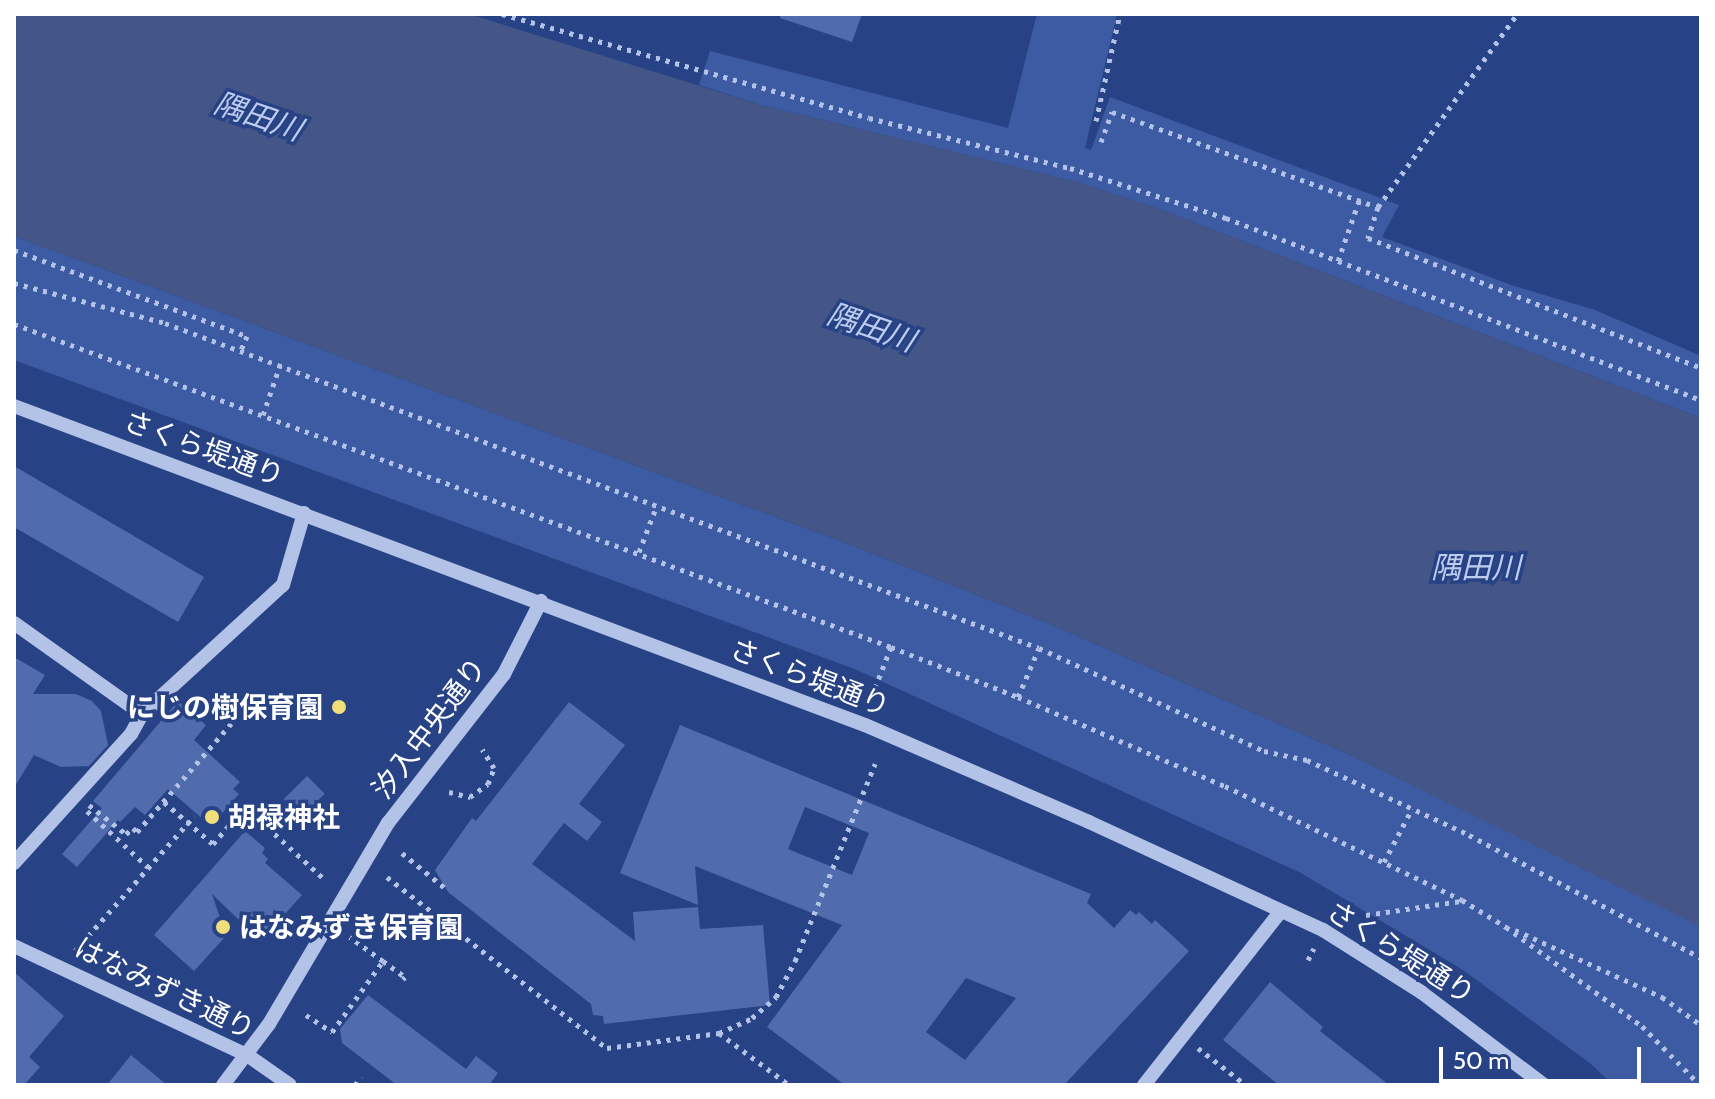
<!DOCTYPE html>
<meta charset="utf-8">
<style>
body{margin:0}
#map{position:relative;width:1715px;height:1099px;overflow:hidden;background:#284385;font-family:Cabin,"Noto Sans JP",sans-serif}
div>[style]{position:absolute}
.green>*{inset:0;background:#3d5ba2}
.water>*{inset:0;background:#435687}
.building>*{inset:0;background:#506cad;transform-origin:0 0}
.path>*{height:5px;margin-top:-2.5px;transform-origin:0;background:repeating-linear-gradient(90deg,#b3c3e8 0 4px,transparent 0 10px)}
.minor>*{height:14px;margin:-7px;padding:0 7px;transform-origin:7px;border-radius:7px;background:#b3c3e8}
.dots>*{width:22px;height:22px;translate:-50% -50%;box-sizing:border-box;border:4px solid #284385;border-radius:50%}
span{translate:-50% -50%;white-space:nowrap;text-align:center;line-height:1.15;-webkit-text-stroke:7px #284385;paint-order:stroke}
.street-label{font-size:28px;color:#fff}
.poi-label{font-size:28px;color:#fff;font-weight:700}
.right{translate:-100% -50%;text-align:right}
.left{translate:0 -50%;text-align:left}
.water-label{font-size:30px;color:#becdef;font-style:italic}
.frame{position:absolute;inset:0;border:16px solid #fff;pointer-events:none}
.scale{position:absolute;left:1439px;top:1047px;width:202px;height:36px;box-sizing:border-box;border:4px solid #fff;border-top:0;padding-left:10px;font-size:24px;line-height:28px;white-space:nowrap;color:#fff;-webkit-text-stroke:6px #284385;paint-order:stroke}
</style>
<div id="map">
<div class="green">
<i style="clip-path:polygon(1037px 14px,1117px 14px,1085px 148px,1091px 150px,1110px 97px,1399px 205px,1382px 237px,1514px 286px,1595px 310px,1701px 356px,1701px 418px,1162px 210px,1077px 182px,761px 105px,699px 85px,710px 51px,1008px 128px)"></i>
<i style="clip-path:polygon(14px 236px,843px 542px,1045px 622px,1348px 754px,1649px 899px,1701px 927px,1701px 1085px,1613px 1085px,1591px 1064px,1463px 970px,1301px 873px,857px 670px,14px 360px)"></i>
</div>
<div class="water">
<i style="clip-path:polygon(14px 14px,469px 14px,761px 105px,1077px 182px,1162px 210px,1701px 418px,1701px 927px,1348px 754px,1045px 622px,843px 542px,14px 236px)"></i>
</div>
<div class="building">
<i style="clip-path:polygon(780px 14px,862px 14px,852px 42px,780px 18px)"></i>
<i style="clip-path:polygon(14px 466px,204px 577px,178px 622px,14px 527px)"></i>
<i style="clip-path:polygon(14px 657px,45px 675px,33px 694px,76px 694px,92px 701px,101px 711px,108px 745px,89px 766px,61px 767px,34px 755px,14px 788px)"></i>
<i style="clip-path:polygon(178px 701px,206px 725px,194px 740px,240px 782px,233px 789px,239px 794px,211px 826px,168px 789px,145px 815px,135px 807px,120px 822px,118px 820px,77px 867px,62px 854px,102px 808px,93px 801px)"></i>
<i style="clip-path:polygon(569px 702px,625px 745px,579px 804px,602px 822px,587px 841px,564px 823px,532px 864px,635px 941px,633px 912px,698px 907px,700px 929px,763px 925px,770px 1005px,604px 1024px,603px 1016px,593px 1015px,591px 1004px,448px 892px,435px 870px,472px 818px,476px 821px)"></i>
<i style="clip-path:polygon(evenodd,680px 725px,1091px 894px,1087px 903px,1114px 928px,1130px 910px,1136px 915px,1139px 912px,1152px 924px,1155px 920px,1189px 951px,1064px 1085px,845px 1085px,767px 1027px,842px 925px,695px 866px,698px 905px,620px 873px,680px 725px,805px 807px,869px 833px,852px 875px,788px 849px,805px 807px,680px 725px,966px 978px,1016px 998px,965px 1060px,926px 1032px,966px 978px)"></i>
<i style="left:307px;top:776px;width:25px;height:33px;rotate:45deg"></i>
<i style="clip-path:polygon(245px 831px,265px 848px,262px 853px,268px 859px,265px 863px,302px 895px,261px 941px,212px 894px,226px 936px,194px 971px,154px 935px)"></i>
<i style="clip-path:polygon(14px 972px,64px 1016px,29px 1057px,40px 1067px,24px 1085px,14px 1085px)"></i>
<i style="clip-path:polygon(1270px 982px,1323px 1027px,1320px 1031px,1389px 1085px,1279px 1085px,1223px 1040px)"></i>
<i style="clip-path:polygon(368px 995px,466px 1069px,476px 1056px,498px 1073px,489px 1085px,397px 1085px,342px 1043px,340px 1029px)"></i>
<i style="clip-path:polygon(131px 1055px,167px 1085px,107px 1085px)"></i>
</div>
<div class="path">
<i style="left:502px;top:14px;width:381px;rotate:15.8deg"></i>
<i style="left:869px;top:118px;width:207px;rotate:14deg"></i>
<i style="left:1070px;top:168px;width:164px;rotate:17.8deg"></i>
<i style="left:1226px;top:218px;width:509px;rotate:20.96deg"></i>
<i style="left:1096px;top:121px;width:110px;rotate:-77.4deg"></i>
<i style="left:1101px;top:142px;width:32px;rotate:-70deg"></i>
<i style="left:1112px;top:112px;width:282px;rotate:19.7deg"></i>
<i style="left:1378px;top:207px;width:33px;rotate:108deg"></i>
<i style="left:1368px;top:238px;width:357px;rotate:21.3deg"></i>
<i style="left:1378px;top:207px;width:238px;rotate:-54.2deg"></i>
<i style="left:14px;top:250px;width:248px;rotate:20.3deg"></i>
<i style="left:247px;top:336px;width:15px;rotate:113deg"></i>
<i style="left:1338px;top:261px;width:64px;rotate:-70.7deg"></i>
<i style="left:14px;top:283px;width:156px;rotate:14.8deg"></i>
<i style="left:165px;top:323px;width:932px;rotate:20.4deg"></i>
<i style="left:1039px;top:648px;width:247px;rotate:24.6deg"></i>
<i style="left:1264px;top:751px;width:44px;rotate:11.8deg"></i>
<i style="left:1307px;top:760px;width:179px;rotate:24.8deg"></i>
<i style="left:1469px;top:835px;width:263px;rotate:27.9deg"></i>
<i style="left:14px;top:324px;width:935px;rotate:20.22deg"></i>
<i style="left:891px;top:647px;width:136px;rotate:21.5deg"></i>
<i style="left:1018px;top:697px;width:225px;rotate:23.3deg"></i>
<i style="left:1225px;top:786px;width:263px;rotate:25.7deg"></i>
<i style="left:1462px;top:900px;width:52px;rotate:31.5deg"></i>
<i style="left:1506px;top:927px;width:168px;rotate:36.1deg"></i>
<i style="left:1642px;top:1026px;width:83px;rotate:45.5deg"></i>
<i style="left:263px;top:415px;width:53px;rotate:-71.2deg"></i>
<i style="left:639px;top:552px;width:50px;rotate:-69deg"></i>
<i style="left:875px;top:688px;width:44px;rotate:-68.7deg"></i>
<i style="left:1018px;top:697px;width:53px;rotate:-66.8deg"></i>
<i style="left:449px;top:792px;width:22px;rotate:13deg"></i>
<i style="left:470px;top:797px;width:22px;rotate:-36deg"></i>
<i style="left:488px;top:784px;width:17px;rotate:-69deg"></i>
<i style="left:494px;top:768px;width:22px;rotate:-122deg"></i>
<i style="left:164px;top:802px;width:65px;rotate:40.6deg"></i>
<i style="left:213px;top:844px;width:49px;rotate:-49.1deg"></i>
<i style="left:245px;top:807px;width:107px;rotate:42.3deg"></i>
<i style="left:89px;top:805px;width:47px;rotate:38.1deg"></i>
<i style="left:126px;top:834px;width:9px;rotate:-41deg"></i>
<i style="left:133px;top:828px;width:6px;rotate:45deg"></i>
<i style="left:137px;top:832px;width:163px;rotate:-49deg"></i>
<i style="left:87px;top:811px;width:83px;rotate:42.6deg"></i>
<i style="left:402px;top:853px;width:55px;rotate:39.1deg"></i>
<i style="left:1384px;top:862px;width:60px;rotate:-62.2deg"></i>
<i style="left:387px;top:877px;width:279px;rotate:37.9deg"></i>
<i style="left:607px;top:1048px;width:113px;rotate:-7.6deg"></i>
<i style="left:719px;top:1033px;width:87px;rotate:36.6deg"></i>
<i style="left:1333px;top:913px;width:16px;rotate:-60deg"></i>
<i style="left:1366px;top:915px;width:96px;rotate:-8.4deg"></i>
<i style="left:1515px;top:930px;width:162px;rotate:24.5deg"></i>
<i style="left:1662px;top:997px;width:48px;rotate:35.7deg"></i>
<i style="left:75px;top:951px;width:180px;rotate:-48.6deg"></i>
<i style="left:1308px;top:960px;width:13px;rotate:-63deg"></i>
<i style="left:383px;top:961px;width:27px;rotate:36deg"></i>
<i style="left:405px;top:977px;width:3px;rotate:135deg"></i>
<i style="left:306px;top:1015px;width:31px;rotate:33deg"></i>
<i style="left:332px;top:1032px;width:87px;rotate:-54.3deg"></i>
<i style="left:383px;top:961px;width:41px;rotate:-144deg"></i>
<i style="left:719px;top:1033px;width:36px;rotate:-24deg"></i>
<i style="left:752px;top:1018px;width:32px;rotate:-41deg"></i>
<i style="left:776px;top:997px;width:41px;rotate:-62.2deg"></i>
<i style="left:795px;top:961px;width:213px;rotate:-67.9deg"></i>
<i style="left:1198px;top:1048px;width:61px;rotate:37.6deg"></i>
<i style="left:355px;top:1085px;width:10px;rotate:-53deg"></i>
</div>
<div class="minor">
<i style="left:14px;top:406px;width:909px;rotate:20.55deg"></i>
<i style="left:865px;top:725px;width:244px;rotate:23.4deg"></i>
<i style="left:1089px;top:822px;width:258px;rotate:24.8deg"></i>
<i style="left:1323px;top:930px;width:116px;rotate:32.3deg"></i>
<i style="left:1421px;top:992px;width:154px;rotate:37.1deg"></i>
<i style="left:14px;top:623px;width:157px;rotate:35.4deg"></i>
<i style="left:14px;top:863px;width:174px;rotate:-47.8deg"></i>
<i style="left:131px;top:734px;width:23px;rotate:-61deg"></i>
<i style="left:142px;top:714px;width:191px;rotate:-42.5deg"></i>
<i style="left:283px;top:585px;width:75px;rotate:-73.7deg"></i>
<i style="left:14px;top:946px;width:257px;rotate:25.1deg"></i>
<i style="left:247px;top:1055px;width:52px;rotate:34.9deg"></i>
<i style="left:223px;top:1085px;width:76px;rotate:-53deg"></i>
<i style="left:269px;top:1024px;width:234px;rotate:-59.4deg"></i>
<i style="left:388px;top:823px;width:189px;rotate:-52.1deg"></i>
<i style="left:504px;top:674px;width:82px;rotate:-63.1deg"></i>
<i style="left:1144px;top:1085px;width:221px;rotate:-51.8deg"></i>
</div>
<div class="dots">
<i style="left:339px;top:707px;background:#efde79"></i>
<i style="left:212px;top:817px;background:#efde79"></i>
<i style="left:223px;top:927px;background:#efde79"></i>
</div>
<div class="street-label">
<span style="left:204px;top:448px;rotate:20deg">さくら堤通り</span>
<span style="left:810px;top:677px;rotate:21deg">さくら堤通り</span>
<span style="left:429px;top:728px;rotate:-53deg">汐入中央通り</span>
<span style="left:1401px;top:952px;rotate:32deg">さくら堤通り</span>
<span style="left:165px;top:988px;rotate:26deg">はなみずき通り</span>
</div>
<div class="poi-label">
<span class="right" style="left:323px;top:707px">にじの樹保育園</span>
<span class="left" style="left:228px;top:817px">胡禄神社</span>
<span class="left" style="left:239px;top:927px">はなみずき保育園</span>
</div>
<div class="water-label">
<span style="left:258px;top:117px;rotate:19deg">隅田川</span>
<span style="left:871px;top:328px;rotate:19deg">隅田川</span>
<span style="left:1476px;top:568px">隅田川</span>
</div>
<div class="frame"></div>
<div class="scale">50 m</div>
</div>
